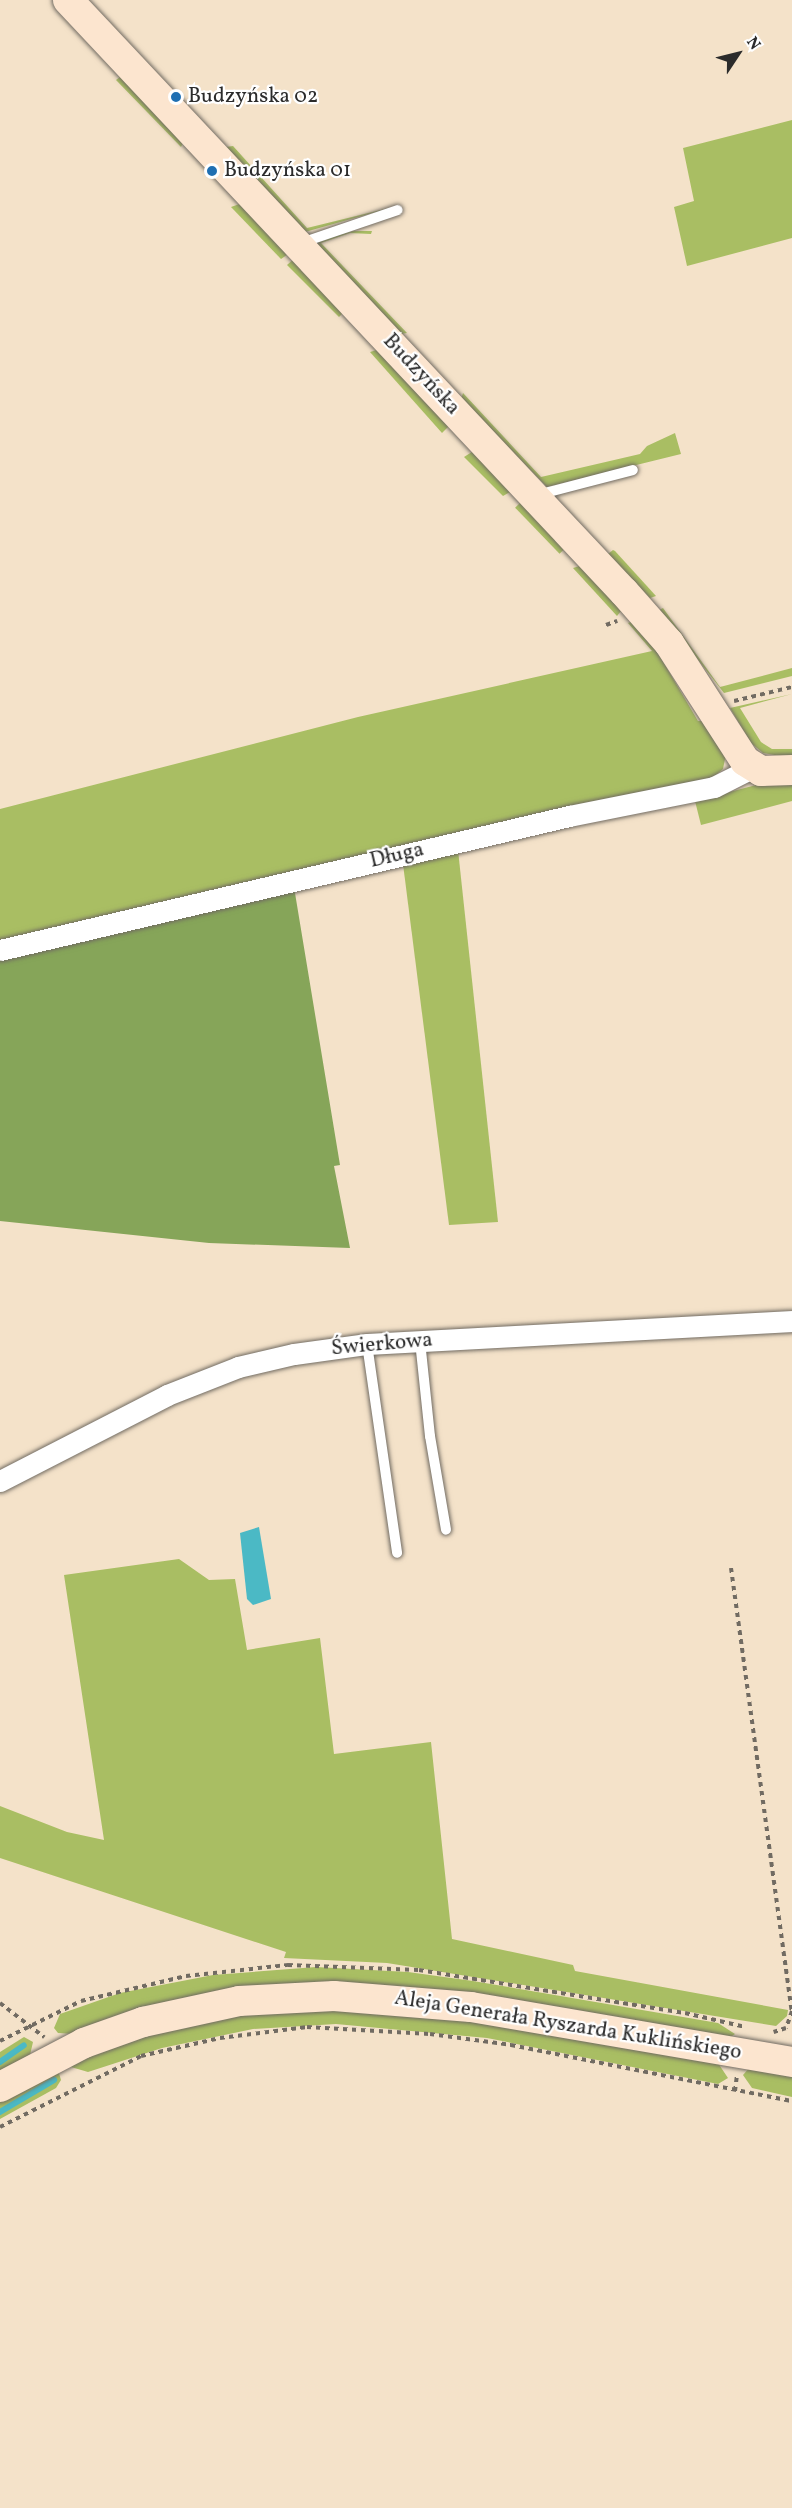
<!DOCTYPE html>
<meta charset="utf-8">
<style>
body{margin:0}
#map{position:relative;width:792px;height:2508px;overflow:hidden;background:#f4e2c9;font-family:Vollkorn,serif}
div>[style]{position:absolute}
.green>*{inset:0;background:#a9be63;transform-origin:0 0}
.forest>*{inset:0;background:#86a559}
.water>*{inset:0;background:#4bb9c5}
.stream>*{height:6px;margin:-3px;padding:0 3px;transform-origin:3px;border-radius:3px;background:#4bb9c5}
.path>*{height:4px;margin-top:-2px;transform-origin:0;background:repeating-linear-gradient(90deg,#716b62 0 4.5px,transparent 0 9px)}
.roads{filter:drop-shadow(0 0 2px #716b62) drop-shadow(0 0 2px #716b62)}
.lane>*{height:10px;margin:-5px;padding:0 5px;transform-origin:5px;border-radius:5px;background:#fff}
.street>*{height:21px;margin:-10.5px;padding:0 10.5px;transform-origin:10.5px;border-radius:10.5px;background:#fff}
.secondary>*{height:30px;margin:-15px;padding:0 15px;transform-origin:15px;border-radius:15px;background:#fce5cf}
.dots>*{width:16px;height:16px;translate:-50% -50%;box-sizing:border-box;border:3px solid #fff;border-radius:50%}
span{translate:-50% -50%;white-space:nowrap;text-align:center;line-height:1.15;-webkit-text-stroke:4.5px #fff;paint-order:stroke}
.poi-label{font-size:21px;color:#2b2b2b}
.left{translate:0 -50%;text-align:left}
.street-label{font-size:21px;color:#2b2b2b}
.north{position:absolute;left:708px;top:24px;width:60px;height:60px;-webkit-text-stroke:4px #fff;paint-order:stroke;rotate:55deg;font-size:16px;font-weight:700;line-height:24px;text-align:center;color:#2b2b2b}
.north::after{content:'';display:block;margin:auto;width:21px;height:27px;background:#2b2b2b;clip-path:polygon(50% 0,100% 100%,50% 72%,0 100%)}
</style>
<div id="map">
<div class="green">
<i style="clip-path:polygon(120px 77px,129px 79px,183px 143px,181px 147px,116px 80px)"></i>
<i style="clip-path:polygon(792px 120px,792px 238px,687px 266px,674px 207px,694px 201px,683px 148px)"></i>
<i style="clip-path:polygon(233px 146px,307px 228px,397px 206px,305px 232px,226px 147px)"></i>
<i style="clip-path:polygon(245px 202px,291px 252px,281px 259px,231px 207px)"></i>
<i style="clip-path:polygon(353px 231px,372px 231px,371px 234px,350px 233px,321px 243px,407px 333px,401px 334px,315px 245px,316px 241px)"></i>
<i style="clip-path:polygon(296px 257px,344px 311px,341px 315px,339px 317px,287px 265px)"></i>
<i style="clip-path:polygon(383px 348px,449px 426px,442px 433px,370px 352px)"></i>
<i style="clip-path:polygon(463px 393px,541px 477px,640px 454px,647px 446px,675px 433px,681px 454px,547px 487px,461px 399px)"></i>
<i style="clip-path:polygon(475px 450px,512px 491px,503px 496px,464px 457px)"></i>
<i style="left:523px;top:500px;width:64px;height:11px;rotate:46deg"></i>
<i style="clip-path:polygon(613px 550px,615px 551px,656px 596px,650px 598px,608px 554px)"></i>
<i style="clip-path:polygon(586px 564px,621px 611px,617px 616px,573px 568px)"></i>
<i style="clip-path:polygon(663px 608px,720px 687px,792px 668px,792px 676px,724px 693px,659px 610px)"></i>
<i style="clip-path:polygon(638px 619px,698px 721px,703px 721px,726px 754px,723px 769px,711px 779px,0 941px,0 809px,358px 717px,652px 651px,628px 623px)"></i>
<i style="clip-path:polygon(792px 694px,740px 708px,761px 742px,772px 749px,792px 749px,792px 758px,763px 753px,751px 743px,730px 708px)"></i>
<i style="clip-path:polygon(792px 782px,792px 801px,701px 825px,695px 801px,760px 784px)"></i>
<i style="clip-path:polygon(458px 850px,498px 1222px,449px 1225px,403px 864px)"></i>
<i style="clip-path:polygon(179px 1559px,209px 1580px,235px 1579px,247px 1650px,320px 1638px,334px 1754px,431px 1742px,452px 1939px,573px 1965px,575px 1971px,788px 2010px,787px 2016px,776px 2026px,387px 1963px,284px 1958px,286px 1952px,0 1858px,0 1806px,67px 1832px,104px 1840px,64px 1575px)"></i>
<i style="clip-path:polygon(316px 1967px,408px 1972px,473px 1981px,718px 2023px,735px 2034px,729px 2038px,424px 1990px,74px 2034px,58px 2033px,54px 2028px,60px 2014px,120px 1993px,213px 1975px)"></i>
<i style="clip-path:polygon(262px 2010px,406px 2011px,718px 2063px,728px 2078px,718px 2084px,487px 2038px,336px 2024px,253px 2029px,162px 2048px,88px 2072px,71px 2067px,70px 2064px,127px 2040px)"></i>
<i style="clip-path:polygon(24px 2037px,33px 2042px,30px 2055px,0 2073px,0 2052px)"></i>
<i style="clip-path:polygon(750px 2067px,792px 2073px,792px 2097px,752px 2088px,743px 2075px)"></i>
<i style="clip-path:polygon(58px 2070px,61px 2080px,56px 2088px,0 2119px,0 2102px)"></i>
</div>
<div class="forest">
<i style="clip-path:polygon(294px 887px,340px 1165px,334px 1166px,350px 1248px,209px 1243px,0 1221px,0 957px)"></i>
</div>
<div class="water">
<i style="clip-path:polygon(259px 1527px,271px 1599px,253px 1605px,247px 1599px,240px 1533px)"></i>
</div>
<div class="stream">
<i style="left:0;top:2062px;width:29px;rotate:-35deg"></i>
<i style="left:0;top:2112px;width:63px;rotate:-30.7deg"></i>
</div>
<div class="path">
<i style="left:606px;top:625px;width:12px;rotate:-20deg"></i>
<i style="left:734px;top:701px;width:60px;rotate:-13.6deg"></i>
<i style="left:731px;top:1568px;width:447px;rotate:82.2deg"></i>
<i style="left:792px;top:2011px;width:18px;rotate:109deg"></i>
<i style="left:786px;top:2028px;width:13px;rotate:162deg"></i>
<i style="left:0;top:2003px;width:56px;rotate:37.7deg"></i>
<i style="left:0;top:2041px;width:90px;rotate:-26.3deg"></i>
<i style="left:81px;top:2001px;width:108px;rotate:-13.4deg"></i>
<i style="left:186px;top:1976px;width:103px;rotate:-6.2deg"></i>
<i style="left:288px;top:1965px;width:131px;rotate:2.2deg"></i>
<i style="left:419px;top:1970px;width:269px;rotate:9.2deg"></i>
<i style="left:685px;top:2013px;width:62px;rotate:13.1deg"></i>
<i style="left:735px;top:2091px;width:16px;rotate:-83deg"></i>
<i style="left:0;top:2127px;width:158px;rotate:-26.7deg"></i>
<i style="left:141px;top:2056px;width:81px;rotate:-12.8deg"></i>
<i style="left:220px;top:2038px;width:88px;rotate:-7.2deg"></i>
<i style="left:307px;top:2027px;width:123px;rotate:3.3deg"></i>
<i style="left:430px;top:2034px;width:82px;rotate:7.7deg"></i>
<i style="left:511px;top:2045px;width:287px;rotate:11.3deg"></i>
</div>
<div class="roads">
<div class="lane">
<i style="left:301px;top:243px;width:102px;rotate:-18.8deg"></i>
<i style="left:537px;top:495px;width:99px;rotate:-14.6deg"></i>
<i style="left:420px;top:1341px;width:96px;rotate:84deg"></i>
<i style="left:430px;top:1436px;width:95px;rotate:80.3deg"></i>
<i style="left:367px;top:1344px;width:211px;rotate:81.8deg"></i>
</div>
<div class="street">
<i style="left:0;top:950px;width:585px;rotate:-13.25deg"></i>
<i style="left:569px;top:816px;width:148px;rotate:-11.3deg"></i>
<i style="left:714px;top:787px;width:42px;rotate:-26.6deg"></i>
<i style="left:0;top:1481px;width:188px;rotate:-27.2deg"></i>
<i style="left:167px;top:1395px;width:76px;rotate:-21.5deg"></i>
<i style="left:238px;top:1367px;width:57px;rotate:-13.1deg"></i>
<i style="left:294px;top:1354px;width:74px;rotate:-7.8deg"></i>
<i style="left:367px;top:1344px;width:426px;rotate:-3.1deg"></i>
</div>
<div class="secondary">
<i style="left:68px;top:0;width:812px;rotate:46.8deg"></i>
<i style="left:624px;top:592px;width:68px;rotate:48.6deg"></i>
<i style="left:669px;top:643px;width:140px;rotate:57.2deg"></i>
<i style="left:745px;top:761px;width:19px;rotate:32deg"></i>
<i style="left:761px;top:771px;width:31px;rotate:-2deg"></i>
<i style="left:0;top:2087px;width:95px;rotate:-27.6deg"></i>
<i style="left:84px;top:2043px;width:63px;rotate:-19.6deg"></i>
<i style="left:143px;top:2022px;width:98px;rotate:-12.3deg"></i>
<i style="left:239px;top:2001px;width:95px;rotate:-3deg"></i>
<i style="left:334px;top:1996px;width:137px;rotate:4.6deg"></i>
<i style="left:471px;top:2007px;width:326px;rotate:9.7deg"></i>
</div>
</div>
<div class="dots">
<i style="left:176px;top:97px;background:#1f6fb2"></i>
<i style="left:212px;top:171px;background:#1f6fb2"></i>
</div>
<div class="poi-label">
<span class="left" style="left:188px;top:97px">Budzyńska 02</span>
<span class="left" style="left:224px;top:171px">Budzyńska 01</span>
</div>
<div class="street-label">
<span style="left:421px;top:375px;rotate:47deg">Budzyńska</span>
<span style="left:397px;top:856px;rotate:-13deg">Długa</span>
<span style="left:382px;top:1345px;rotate:-5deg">Świerkowa</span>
<span style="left:568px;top:2026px;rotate:9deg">Aleja Generała Ryszarda Kuklińskiego</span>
</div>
<div class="north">N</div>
</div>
